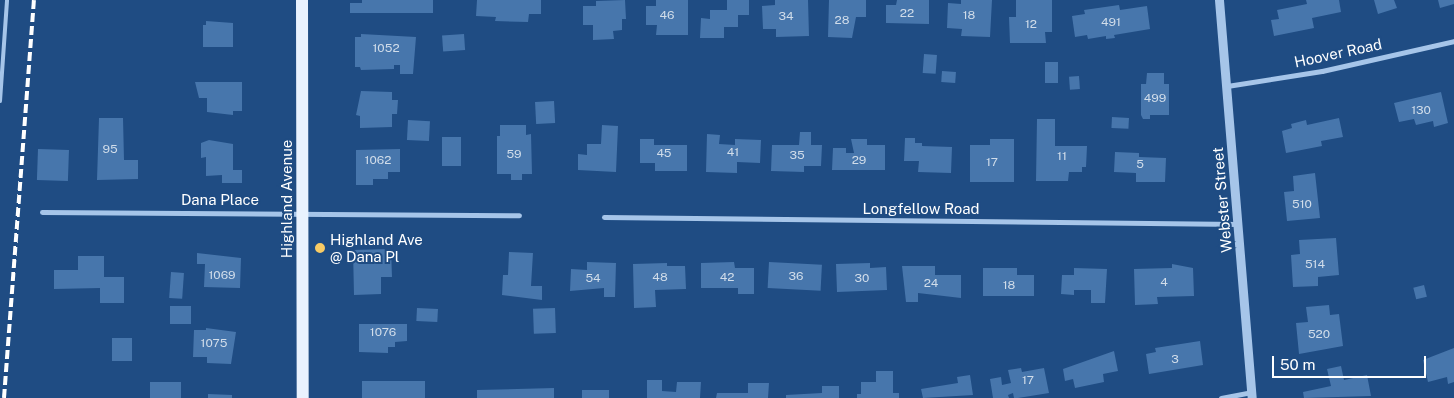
<!DOCTYPE html>
<style>
body{margin:0}
#map{position:relative;width:1454px;height:398px;overflow:hidden;background:#1f4c83;font-family:"Public Sans",sans-serif}
div>[style]{position:absolute}
.building>*{inset:0;background:#4776ac;transform-origin:0 0}
.service>*{height:4px;margin:-2px;padding:0 2px;transform-origin:2px;border-radius:2px;background:#a6c5e9}
.minor>*{height:5px;margin:-2.5px;padding:0 2.5px;transform-origin:2.5px;border-radius:2.5px;background:#a6c5e9}
.tertiary>*{height:9px;margin:-4.5px;padding:0 4.5px;transform-origin:4.5px;border-radius:4.5px;background:#a6c5e9}
.primary>*{height:12px;margin:-6px;padding:0 6px;transform-origin:6px;border-radius:6px;background:#e9f2fe}
.rail>*{height:4px;margin-top:-2px;transform-origin:0;background:repeating-linear-gradient(90deg,#fff 0 9px,transparent 0 13px)}
.dots>*{width:14px;height:14px;translate:-50% -50%;box-sizing:border-box;border:2px solid #1f4c83;border-radius:50%}
span{translate:-50% -50%;white-space:nowrap;text-align:center;line-height:1.15;-webkit-text-stroke:4px #1f4c83;paint-order:stroke}
.number-label{font-size:12px;color:#d1ddea}
.number-label span{-webkit-text-stroke-width:0}
.street-label{font-size:15px;color:#fff}
.poi-label{font-size:15px;color:#fff}
.left{translate:0 -50%;text-align:left}
.scale{position:absolute;left:1272px;top:356px;width:154px;height:22px;box-sizing:border-box;border:2px solid #fff;border-top:0;padding-left:6px;font-size:15px;line-height:18px;white-space:nowrap;color:#fff;-webkit-text-stroke:4px #1f4c83;paint-order:stroke}
</style>
<div id="map">
<div class="building">
<i style="clip-path:polygon(362px 0,433px 0,433px 13px,350px 13px,350px 3px,362px 3px)"></i>
<i style="clip-path:polygon(477px 0,541px 0,541px 14px,529px 14px,528px 22px,495px 21px,496px 17px,476px 16px)"></i>
<i style="clip-path:polygon(625px 0,626px 19px,622px 19px,622px 30px,613px 31px,614px 39px,593px 40px,593px 25px,583px 25px,583px 6px,596px 6px,596px 1px)"></i>
<i style="clip-path:polygon(656px 0,688px 0,688px 35px,656px 35px,657px 25px,646px 25px,646px 6px,656px 6px)"></i>
<i style="clip-path:polygon(727px 0,749px 0,749px 15px,738px 15px,738px 27px,724px 27px,724px 38px,700px 38px,701px 18px,710px 19px,710px 10px,727px 10px)"></i>
<i style="clip-path:polygon(775px 0,808px 0,809px 36px,776px 37px,776px 29px,763px 29px,762px 6px,775px 5px)"></i>
<i style="clip-path:polygon(829px 0,866px 0,866px 17px,856px 17px,852px 38px,828px 37px)"></i>
<i style="clip-path:polygon(897px 0,929px 0,929px 24px,886px 23px,886px 5px,896px 5px)"></i>
<i style="clip-path:polygon(961px 0,992px 0,990px 37px,961px 36px,962px 29px,947px 28px,948px 3px,961px 4px)"></i>
<i style="clip-path:polygon(1016px 0,1052px 0,1052px 32px,1045px 32px,1046px 43px,1010px 43px,1009px 17px,1016px 17px)"></i>
<i style="clip-path:polygon(1306px 0,1339px 0,1341px 12px,1312px 18px,1314px 28px,1274px 36px,1271px 20px,1279px 19px,1277px 10px,1307px 4px)"></i>
<i style="clip-path:polygon(1374px 0,1394px 0,1397px 8px,1378px 14px)"></i>
<i style="clip-path:polygon(1438px 0,1454px 0,1454px 4px,1440px 8px)"></i>
<i style="clip-path:polygon(1119px 5px,1120px 10px,1147px 6px,1150px 29px,1114px 35px,1115px 38px,1106px 39px,1106px 36px,1088px 39px,1087px 35px,1075px 37px,1072px 16px,1085px 14px,1084px 10px)"></i>
<i style="clip-path:polygon(206px 21px,233px 23px,233px 47px,203px 47px,203px 25px,206px 25px)"></i>
<i style="clip-path:polygon(361px 34px,416px 37px,413px 74px,400px 74px,400px 65px,394px 65px,394px 69px,361px 70px,360px 67px,355px 67px,355px 37px,361px 37px)"></i>
<i style="left:464px;top:34px;width:16px;height:22px;rotate:86deg"></i>
<i style="left:924px;top:54px;width:13px;height:19px;rotate:4deg"></i>
<i style="left:1045px;top:62px;width:13px;height:21px"></i>
<i style="left:942px;top:71px;width:14px;height:11px;rotate:4deg"></i>
<i style="clip-path:polygon(1147px 73px,1164px 73px,1164px 84px,1169px 84px,1169px 115px,1150px 115px,1150px 119px,1143px 119px,1141px 115px,1141px 84px,1146px 84px)"></i>
<i style="left:1079px;top:76px;width:13px;height:10px;rotate:86deg"></i>
<i style="clip-path:polygon(195px 82px,242px 82px,242px 111px,233px 111px,233px 115px,207px 112px,207px 98px,199px 98px)"></i>
<i style="clip-path:polygon(361px 91px,392px 92px,392px 100px,398px 100px,397px 114px,392px 114px,392px 127px,360px 128px,360px 116px,356px 115px)"></i>
<i style="clip-path:polygon(1441px 92px,1448px 123px,1434px 127px,1433px 121px,1416px 125px,1414px 119px,1399px 122px,1394px 103px)"></i>
<i style="left:554px;top:101px;width:22px;height:19px;rotate:87deg"></i>
<i style="left:1112px;top:117px;width:17px;height:11px;rotate:3deg"></i>
<i style="clip-path:polygon(99px 118px,123px 118px,124px 160px,138px 160px,138px 179px,97px 180px)"></i>
<i style="clip-path:polygon(1339px 118px,1343px 137px,1321px 141px,1322px 146px,1286px 153px,1282px 131px,1292px 128px,1291px 124px,1306px 120px,1307px 125px)"></i>
<i style="clip-path:polygon(1037px 119px,1055px 119px,1055px 146px,1087px 146px,1086px 167px,1082px 167px,1082px 172px,1069px 172px,1068px 181px,1036px 181px)"></i>
<i style="left:408px;top:120px;width:22px;height:20px;rotate:3deg"></i>
<i style="clip-path:polygon(500px 125px,526px 125px,526px 135px,531px 134px,532px 174px,522px 174px,522px 180px,511px 180px,511px 174px,497px 174px,497px 136px,500px 136px)"></i>
<i style="clip-path:polygon(602px 125px,618px 126px,616px 172px,578px 170px,578px 154px,587px 155px,587px 144px,601px 144px)"></i>
<i style="clip-path:polygon(800px 132px,811px 132px,811px 145px,822px 145px,821px 166px,804px 166px,804px 172px,771px 171px,772px 145px,799px 145px)"></i>
<i style="clip-path:polygon(707px 134px,720px 135px,719px 144px,735px 145px,735px 139px,761px 140px,760px 163px,737px 162px,737px 173px,706px 172px)"></i>
<i style="left:442px;top:137px;width:19px;height:29px"></i>
<i style="clip-path:polygon(905px 138px,915px 138px,915px 143px,922px 143px,922px 146px,952px 147px,951px 173px,918px 172px,919px 161px,904px 161px)"></i>
<i style="clip-path:polygon(640px 139px,654px 139px,654px 145px,687px 145px,687px 171px,655px 171px,655px 163px,640px 163px)"></i>
<i style="clip-path:polygon(851px 139px,867px 139px,867px 145px,885px 145px,885px 170px,832px 170px,833px 148px,846px 148px,846px 153px,854px 153px)"></i>
<i style="clip-path:polygon(990px 139px,1014px 139px,1014px 182px,970px 182px,970px 145px,990px 145px)"></i>
<i style="clip-path:polygon(209px 140px,233px 144px,233px 170px,242px 170px,242px 183px,222px 183px,222px 175px,206px 176px,206px 157px,201px 158px,201px 143px)"></i>
<i style="left:38px;top:149px;width:31px;height:31px;rotate:2deg"></i>
<i style="clip-path:polygon(400px 149px,400px 172px,388px 172px,388px 179px,373px 179px,373px 185px,356px 185px,356px 150px)"></i>
<i style="clip-path:polygon(1115px 152px,1139px 153px,1139px 157px,1166px 158px,1165px 182px,1136px 182px,1136px 173px,1114px 172px)"></i>
<i style="clip-path:polygon(1315px 173px,1320px 218px,1287px 221px,1284px 192px,1294px 191px,1293px 176px)"></i>
<i style="clip-path:polygon(1336px 238px,1339px 275px,1318px 277px,1318px 286px,1293px 287px,1291px 255px,1300px 254px,1299px 240px)"></i>
<i style="clip-path:polygon(391px 249px,392px 277px,381px 277px,381px 294px,354px 295px,353px 250px)"></i>
<i style="clip-path:polygon(509px 252px,533px 253px,531px 286px,542px 286px,542px 300px,502px 295px,503px 275px,508px 275px)"></i>
<i style="clip-path:polygon(197px 253px,241px 258px,240px 288px,204px 287px,205px 264px,197px 264px)"></i>
<i style="clip-path:polygon(78px 256px,104px 256px,104px 277px,124px 277px,124px 303px,100px 303px,100px 288px,54px 289px,54px 270px,78px 270px)"></i>
<i style="clip-path:polygon(587px 262px,616px 263px,615px 297px,604px 297px,604px 288px,570px 291px,571px 269px,587px 270px)"></i>
<i style="clip-path:polygon(734px 262px,735px 268px,754px 268px,754px 294px,738px 294px,738px 288px,701px 288px,701px 263px)"></i>
<i style="left:769px;top:262px;width:53px;height:26px;rotate:3deg"></i>
<i style="clip-path:polygon(667px 263px,667px 266px,685px 266px,686px 289px,655px 290px,656px 307px,634px 308px,633px 264px)"></i>
<i style="clip-path:polygon(870px 263px,870px 268px,886px 267px,887px 290px,837px 292px,836px 264px)"></i>
<i style="clip-path:polygon(1172px 264px,1193px 268px,1194px 296px,1157px 297px,1158px 304px,1135px 305px,1134px 269px,1172px 268px)"></i>
<i style="clip-path:polygon(902px 266px,935px 266px,935px 275px,961px 275px,961px 298px,918px 293px,918px 302px,906px 302px)"></i>
<i style="clip-path:polygon(983px 268px,1017px 268px,1017px 275px,1034px 275px,1034px 296px,983px 296px)"></i>
<i style="clip-path:polygon(1074px 268px,1107px 269px,1105px 303px,1091px 303px,1091px 290px,1074px 290px,1074px 295px,1061px 294px,1062px 275px,1074px 275px)"></i>
<i style="left:171px;top:272px;width:13px;height:26px;rotate:4deg"></i>
<i style="left:1424px;top:285px;width:12px;height:11px;rotate:76deg"></i>
<i style="clip-path:polygon(1329px 305px,1330px 315px,1339px 314px,1343px 346px,1299px 354px,1296px 323px,1308px 322px,1306px 307px)"></i>
<i style="left:170px;top:306px;width:21px;height:18px"></i>
<i style="left:417px;top:308px;width:21px;height:13px;rotate:3deg"></i>
<i style="left:555px;top:308px;width:25px;height:22px;rotate:88deg"></i>
<i style="clip-path:polygon(359px 324px,407px 324px,407px 341px,395px 342px,395px 347px,388px 347px,388px 353px,359px 352px)"></i>
<i style="clip-path:polygon(206px 328px,236px 332px,231px 364px,207px 363px,207px 357px,193px 357px,194px 330px,206px 330px)"></i>
<i style="left:112px;top:338px;width:20px;height:23px"></i>
<i style="clip-path:polygon(1200px 341px,1203px 365px,1149px 374px,1146px 354px,1156px 352px,1155px 348px)"></i>
<i style="clip-path:polygon(1454px 348px,1454px 382px,1448px 384px,1447px 377px,1428px 382px,1423px 360px)"></i>
<i style="clip-path:polygon(1114px 351px,1118px 371px,1103px 374px,1104px 382px,1075px 388px,1073px 379px,1065px 381px,1063px 369px)"></i>
<i style="clip-path:polygon(1341px 366px,1344px 380px,1367px 375px,1371px 396px,1304px 398px,1303px 392px,1331px 386px,1327px 369px)"></i>
<i style="clip-path:polygon(1021px 368px,1022px 372px,1044px 368px,1049px 393px,1018px 398px,1014px 398px,1013px 393px,1008px 395px,1009px 398px,993px 398px,990px 379px,1001px 377px,1002px 385px,1011px 383px,1008px 370px)"></i>
<i style="clip-path:polygon(876px 371px,893px 371px,893px 393px,899px 393px,899px 398px,857px 398px,857px 394px,861px 394px,861px 382px,876px 382px)"></i>
<i style="clip-path:polygon(970px 375px,973px 395px,923px 398px,921px 389px,958px 383px,957px 377px)"></i>
<i style="clip-path:polygon(647px 380px,662px 380px,662px 391px,676px 392px,677px 382px,701px 382px,700px 398px,647px 398px)"></i>
<i style="left:362px;top:381px;width:63px;height:17px"></i>
<i style="left:150px;top:382px;width:31px;height:16px"></i>
<i style="clip-path:polygon(748px 383px,769px 383px,768px 398px,716px 398px,717px 393px,748px 393px)"></i>
<i style="clip-path:polygon(822px 386px,839px 386px,839px 398px,786px 398px,786px 395px,822px 393px)"></i>
<i style="clip-path:polygon(554px 388px,554px 398px,477px 398px,477px 390px)"></i>
<i style="left:582px;top:390px;width:27px;height:8px"></i>
<i style="clip-path:polygon(208px 394px,232px 395px,232px 398px,208px 398px)"></i>
</div>
<div class="service">
<i style="left:0;top:101px;width:101px;rotate:-86deg"></i>
</div>
<div class="minor">
<i style="left:1227px;top:86px;width:96px;rotate:-9deg"></i>
<i style="left:1322px;top:71px;width:135px;rotate:-12.8deg"></i>
<i style="left:42px;top:212px;width:477px;rotate:0.4deg"></i>
<i style="left:604px;top:217px;width:634px;rotate:0.63deg"></i>
<i style="left:1221px;top:398px;width:32px;rotate:-11deg"></i>
</div>
<div class="tertiary">
<i style="left:1219px;top:0;width:399px;rotate:85.3deg"></i>
</div>
<div class="primary">
<i style="left:302px;top:0;width:398px;rotate:89.9deg"></i>
</div>
<div class="rail">
<i style="left:4px;top:398px;width:399px;rotate:-85.7deg"></i>
</div>
<div class="dots">
<i style="left:320px;top:248px;background:#f8cb65"></i>
</div>
<div class="number-label">
<span style="left:907px;top:14px">22</span>
<span style="left:667px;top:16px">46</span>
<span style="left:969px;top:16px">18</span>
<span style="left:786px;top:17px">34</span>
<span style="left:842px;top:21px">28</span>
<span style="left:1111px;top:23px">491</span>
<span style="left:1031px;top:25px">12</span>
<span style="left:386px;top:49px">1052</span>
<span style="left:1155px;top:99px">499</span>
<span style="left:1421px;top:111px">130</span>
<span style="left:110px;top:150px">95</span>
<span style="left:733px;top:153px">41</span>
<span style="left:664px;top:154px">45</span>
<span style="left:514px;top:155px">59</span>
<span style="left:797px;top:156px">35</span>
<span style="left:1062px;top:157px">11</span>
<span style="left:378px;top:161px">1062</span>
<span style="left:859px;top:161px">29</span>
<span style="left:992px;top:163px">17</span>
<span style="left:1140px;top:165px">5</span>
<span style="left:1302px;top:205px">510</span>
<span style="left:1315px;top:265px">514</span>
<span style="left:222px;top:276px">1069</span>
<span style="left:796px;top:277px">36</span>
<span style="left:660px;top:278px">48</span>
<span style="left:727px;top:278px">42</span>
<span style="left:593px;top:279px">54</span>
<span style="left:862px;top:279px">30</span>
<span style="left:1164px;top:283px">4</span>
<span style="left:931px;top:284px">24</span>
<span style="left:1009px;top:286px">18</span>
<span style="left:383px;top:333px">1076</span>
<span style="left:1319px;top:335px">520</span>
<span style="left:214px;top:344px">1075</span>
<span style="left:1175px;top:360px">3</span>
<span style="left:1028px;top:381px">17</span>
</div>
<div class="street-label">
<span style="left:1338px;top:53px;rotate:-12deg">Hoover Road</span>
<span style="left:287px;top:199px;rotate:-90deg">Highland Avenue</span>
<span style="left:220px;top:200px">Dana Place</span>
<span style="left:1222px;top:200px;rotate:-95deg">Webster Street</span>
<span style="left:921px;top:209px">Longfellow Road</span>
</div>
<div class="poi-label">
<span class="left" style="left:330px;top:248px">Highland Ave<br>@ Dana Pl</span>
</div>
<div class="scale">50 m</div>
</div>
